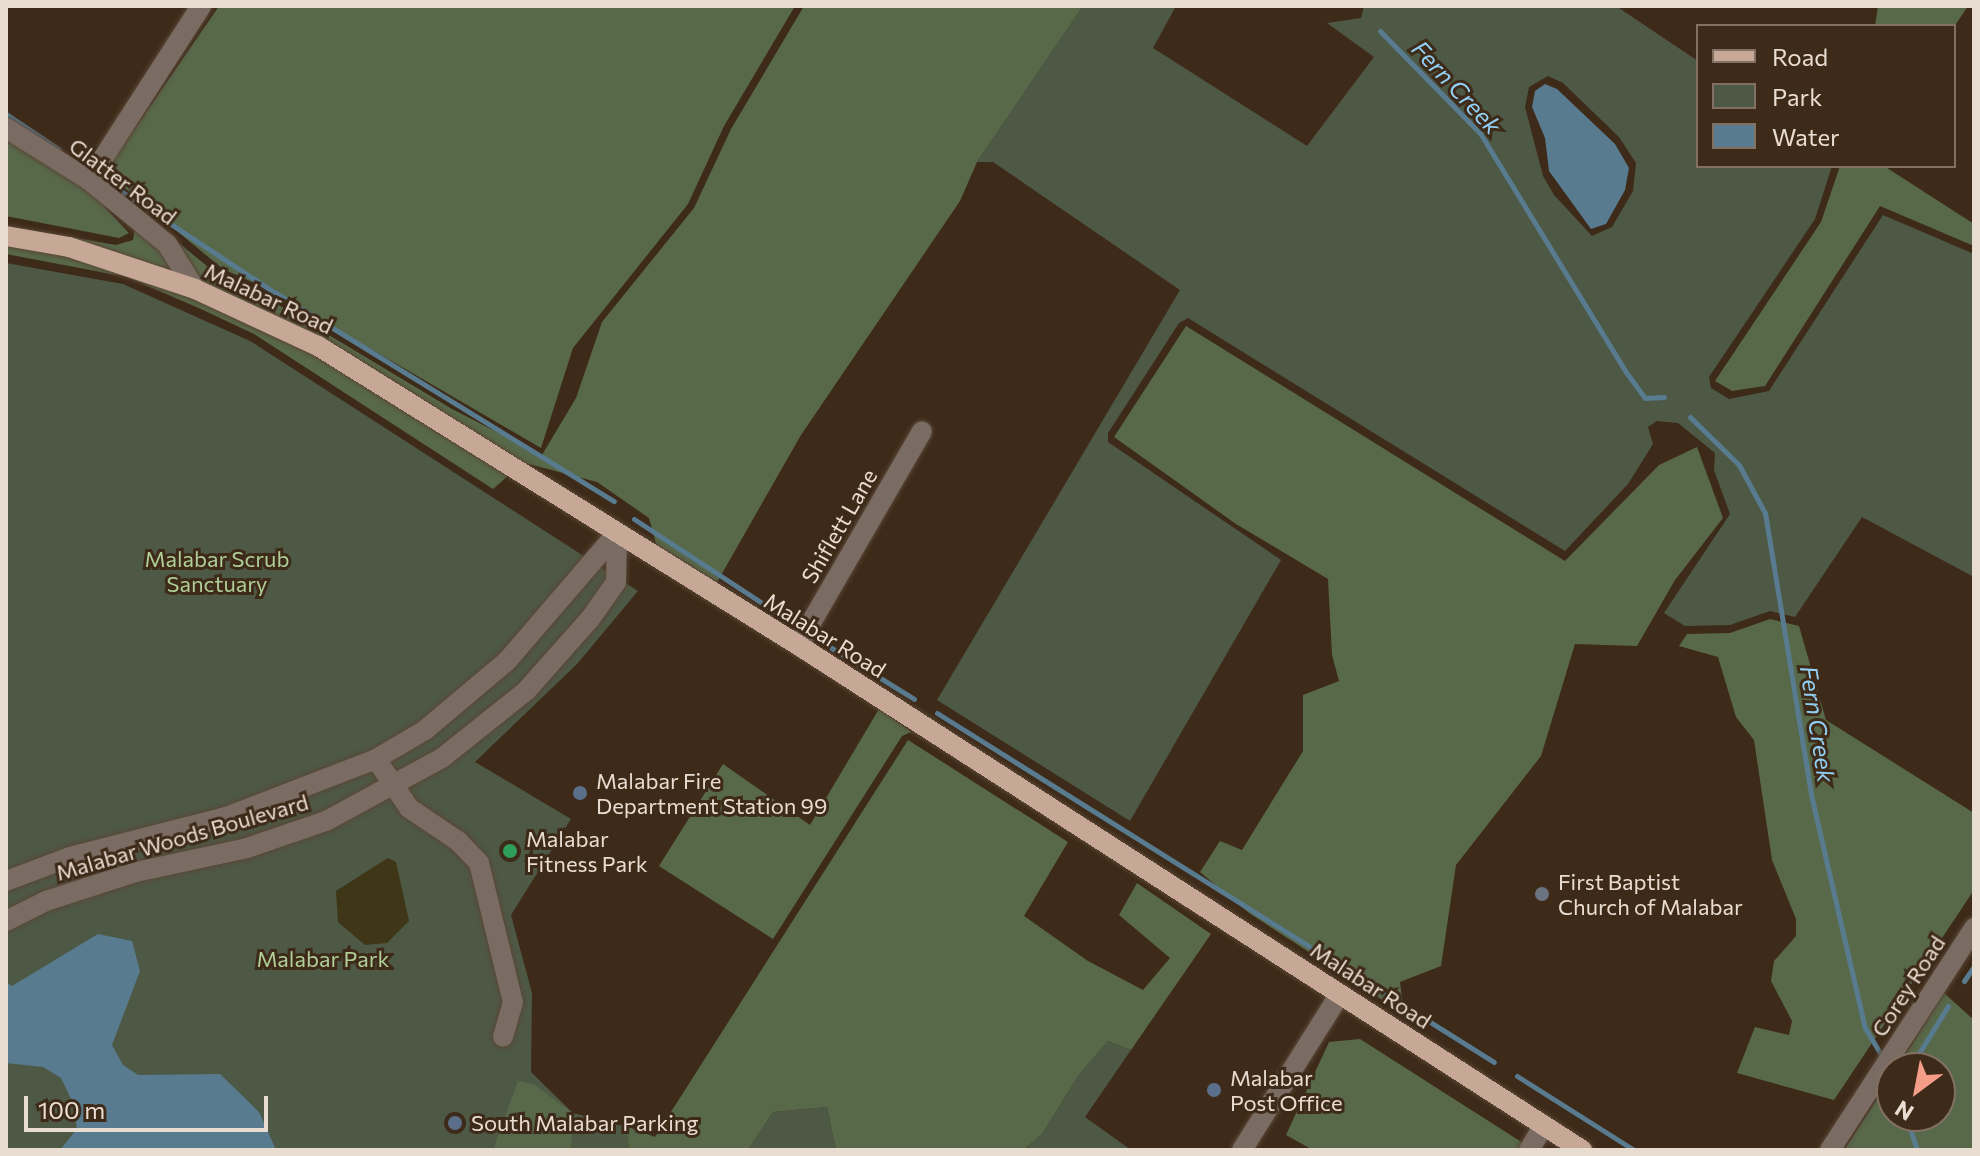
<!DOCTYPE html>
<style>
body{margin:0}
#map{position:relative;width:1980px;height:1156px;overflow:hidden;background:#3e2a18;font-family:Commissioner,sans-serif}
div>[style]{position:absolute}
.green>*{inset:0;background:#4e5945}
.forest>*{inset:0;background:#58694a}
.sand>*{inset:0;background:#3e3616}
.water>*{inset:0;background:#587b90}
.stream>*{height:5px;margin:-2.5px;padding:0 2.5px;transform-origin:2.5px;border-radius:2.5px;background:#587b90}
.roads{filter:drop-shadow(0 0 2px #594636) drop-shadow(0 0 2px #594636)}
.minor>*{height:20px;margin:-10px;padding:0 10px;transform-origin:10px;border-radius:10px;background:#7b6c63}
.major>*{height:20px;margin:-10px;padding:0 10px;transform-origin:10px;border-radius:10px;background:#c7a897}
.dots>*{width:22px;height:22px;translate:-50% -50%;box-sizing:border-box;border:4px solid #3e2a18;border-radius:50%}
span{translate:-50% -50%;white-space:nowrap;text-align:center;line-height:1.15;-webkit-text-stroke:6px #3e2a18;paint-order:stroke}
.street-label{font-size:22px;color:#e9dcd1}
.park-label{font-size:22px;color:#afce97}
.poi-label{font-size:22px;color:#e9dcd1}
.left{translate:0 -50%;text-align:left}
.water-label{font-size:24px;color:#91cff4;font-style:italic}
.frame{position:absolute;inset:0;border:8px solid #e9dcd1;pointer-events:none}
.legend{position:absolute;left:1696px;top:24px;width:260px;height:144px;box-sizing:border-box;background:#3e2a18;border:2px solid #827162;margin:0;padding:10px 14px;list-style:none;font-size:24px;color:#e9dcd1}
.legend li{display:flex;align-items:center;gap:16px;height:40px}
.legend b{width:40px;border:2px solid #827162}
.north{position:absolute;left:1876px;top:1052px;width:80px;height:80px;box-sizing:border-box;background:#3e2a18;border:2px solid #827162;border-radius:50%;rotate:212deg;font-size:22px;font-weight:700;line-height:32px;text-align:center;color:#e9dcd1}
.north::after{content:'';display:block;margin:auto;width:28px;height:36px;background:#f49e8a;clip-path:polygon(50% 0,100% 100%,50% 72%,0 100%)}
.scale{position:absolute;left:24px;top:1096px;width:244px;height:36px;box-sizing:border-box;border:4px solid #e9dcd1;border-top:0;padding-left:10px;font-size:24px;line-height:28px;white-space:nowrap;color:#e9dcd1;-webkit-text-stroke:6px #3e2a18;paint-order:stroke}
</style>
<div id="map">
<div class="green">
<i style="clip-path:polygon(evenodd,1083px 6px,1176px 6px,1153px 48px,1307px 146px,1374px 57px,1327px 23px,1361px 18px,1364px 6px,1616px 6px,1698px 61px,1698px 166px,1832px 166px,1815px 219px,1709px 377px,1711px 388px,1729px 399px,1769px 391px,1883px 215px,1974px 254px,1974px 577px,1862px 517px,1795px 617px,1770px 611px,1730px 625px,1685px 626px,1664px 613px,1730px 514px,1714px 470px,1715px 453px,1678px 423px,1657px 421px,1648px 427px,1653px 444px,1628px 484px,1565px 551px,1188px 318px,1179px 323px,1108px 433px,1108px 442px,1281px 560px,1130px 821px,937px 700px,1180px 290px,993px 162px,977px 162px,1083px 6px,1548px 76px,1563px 83px,1619px 137px,1636px 163px,1633px 191px,1612px 227px,1592px 236px,1554px 195px,1543px 176px,1525px 107px,1529px 87px,1548px 76px)"></i>
<i style="clip-path:polygon(6px 263px,123px 284px,250px 341px,638px 591px,577px 664px,475px 762px,571px 819px,511px 915px,532px 993px,531px 1072px,573px 1113px,626px 1126px,629px 1150px,6px 1150px)"></i>
<i style="clip-path:polygon(1108px 1041px,1131px 1050px,1085px 1117px,1131px 1150px,1023px 1150px,1042px 1134px,1078px 1076px)"></i>
<i style="clip-path:polygon(827px 1107px,836px 1150px,748px 1150px,773px 1112px)"></i>
</div>
<div class="forest">
<i style="clip-path:polygon(219px 6px,795px 6px,724px 126px,688px 204px,573px 348px,541px 448px,268px 289px,223px 269px,105px 172px)"></i>
<i style="clip-path:polygon(804px 6px,1083px 6px,977px 162px,960px 201px,801px 435px,716px 584px,657px 547px,649px 518px,597px 482px,525px 463px,323px 338px,71px 238px,6px 226px,116px 245px,133px 240px,135px 228px,104px 182px,218px 275px,264px 296px,452px 409px,542px 455px,576px 398px,602px 322px,694px 208px,731px 129px)"></i>
<i style="clip-path:polygon(1878px 6px,1968px 6px,1954px 27px,1875px 26px)"></i>
<i style="clip-path:polygon(6px 136px,85px 186px,129px 233px,119px 238px,6px 216px)"></i>
<i style="clip-path:polygon(1840px 166px,1884px 166px,1974px 224px,1974px 246px,1880px 206px,1765px 386px,1732px 391px,1715px 381px,1821px 222px)"></i>
<i style="clip-path:polygon(6px 245px,65px 256px,191px 298px,313px 354px,509px 475px,493px 489px,254px 334px,201px 309px,127px 277px,6px 254px)"></i>
<i style="clip-path:polygon(1186px 326px,1565px 561px,1659px 465px,1697px 447px,1723px 518px,1675px 580px,1637px 646px,1575px 644px,1541px 756px,1456px 865px,1441px 966px,1400px 982px,1404px 1014px,1249px 913px,1200px 872px,1220px 841px,1242px 850px,1303px 751px,1303px 695px,1339px 681px,1332px 655px,1328px 579px,1236px 524px,1114px 437px)"></i>
<i style="clip-path:polygon(1770px 619px,1799px 626px,1826px 720px,1974px 813px,1974px 890px,1834px 1100px,1737px 1073px,1755px 1027px,1789px 1035px,1792px 1021px,1771px 981px,1774px 961px,1796px 936px,1796px 919px,1772px 860px,1754px 740px,1736px 717px,1718px 657px,1679px 646px,1687px 634px,1730px 633px)"></i>
<i style="clip-path:polygon(879px 709px,926px 742px,911px 732px,902px 736px,773px 939px,659px 866px,723px 764px,810px 825px)"></i>
<i style="clip-path:polygon(908px 740px,1068px 842px,1024px 916px,1088px 961px,1143px 990px,1170px 958px,1119px 915px,1137px 883px,1211px 934px,1131px 1050px,1108px 1041px,1078px 1076px,1042px 1134px,1023px 1150px,836px 1150px,827px 1107px,773px 1112px,748px 1150px,629px 1150px,626px 1126px,655px 1137px)"></i>
<i style="clip-path:polygon(1944px 993px,1974px 1020px,1974px 1150px,1844px 1150px,1892px 1076px,1892px 1116px,1940px 1116px,1940px 1068px,1897px 1068px)"></i>
<i style="clip-path:polygon(1360px 1039px,1523px 1143px,1519px 1150px,1313px 1150px,1286px 1135px,1329px 1042px)"></i>
<i style="clip-path:polygon(518px 1081px,533px 1084px,573px 1113px,571px 1150px,493px 1150px)"></i>
</div>
<div class="sand">
<i style="clip-path:polygon(388px 858px,396px 862px,409px 921px,387px 943px,365px 945px,338px 922px,336px 891px)"></i>
</div>
<div class="water">
<i style="clip-path:polygon(1545px 84px,1557px 89px,1615px 144px,1629px 168px,1625px 190px,1606px 224px,1591px 229px,1549px 171px,1545px 138px,1532px 107px,1535px 91px)"></i>
<i style="clip-path:polygon(98px 934px,132px 941px,140px 971px,112px 1045px,123px 1065px,138px 1075px,220px 1074px,259px 1112px,276px 1150px,60px 1150px,77px 1129px,73px 1103px,61px 1078px,43px 1067px,6px 1063px,6px 982px,12px 986px)"></i>
</div>
<div class="stream">
<i style="left:1380px;top:31px;width:143px;rotate:45.6deg"></i>
<i style="left:1480px;top:133px;width:280px;rotate:58.6deg"></i>
<i style="left:1626px;top:372px;width:32px;rotate:54deg"></i>
<i style="left:1645px;top:398px;width:19px;rotate:-3deg"></i>
<i style="left:6px;top:114px;width:63px;rotate:33.9deg"></i>
<i style="left:104px;top:180px;width:204px;rotate:33.4deg"></i>
<i style="left:274px;top:292px;width:399px;rotate:31.6deg"></i>
<i style="left:1690px;top:417px;width:69px;rotate:44.4deg"></i>
<i style="left:1739px;top:465px;width:55px;rotate:61.6deg"></i>
<i style="left:1765px;top:513px;width:290px;rotate:80.7deg"></i>
<i style="left:1812px;top:799px;width:235px;rotate:77deg"></i>
<i style="left:1865px;top:1028px;width:31px;rotate:59deg"></i>
<i style="left:634px;top:519px;width:191px;rotate:33.3deg"></i>
<i style="left:817px;top:639px;width:114px;rotate:31.7deg"></i>
<i style="left:937px;top:713px;width:657px;rotate:32.07deg"></i>
<i style="left:1964px;top:981px;width:18px;rotate:-56deg"></i>
<i style="left:1910px;top:1068px;width:73px;rotate:-58.5deg"></i>
<i style="left:1517px;top:1076px;width:138px;rotate:32.3deg"></i>
<i style="left:1906px;top:1116px;width:36px;rotate:72deg"></i>
</div>
<div class="roads">
<div class="minor">
<i style="left:6px;top:128px;width:98px;rotate:32.1deg"></i>
<i style="left:89px;top:180px;width:101px;rotate:39.4deg"></i>
<i style="left:167px;top:244px;width:53px;rotate:58.1deg"></i>
<i style="left:89px;top:180px;width:207px;rotate:-57.2deg"></i>
<i style="left:798px;top:645px;width:247px;rotate:-59.9deg"></i>
<i style="left:376px;top:759px;width:59px;rotate:56deg"></i>
<i style="left:409px;top:808px;width:59px;rotate:34deg"></i>
<i style="left:458px;top:841px;width:30px;rotate:46deg"></i>
<i style="left:479px;top:863px;width:143px;rotate:76.3deg"></i>
<i style="left:513px;top:1002px;width:36px;rotate:106deg"></i>
<i style="left:6px;top:881px;width:68px;rotate:-20.6deg"></i>
<i style="left:70px;top:857px;width:161px;rotate:-14.4deg"></i>
<i style="left:226px;top:817px;width:161px;rotate:-21.1deg"></i>
<i style="left:376px;top:759px;width:57px;rotate:-30.6deg"></i>
<i style="left:425px;top:730px;width:107px;rotate:-40.1deg"></i>
<i style="left:507px;top:661px;width:169px;rotate:-49.3deg"></i>
<i style="left:6px;top:921px;width:45px;rotate:-26.6deg"></i>
<i style="left:46px;top:901px;width:95px;rotate:-17.9deg"></i>
<i style="left:136px;top:872px;width:114px;rotate:-12.2deg"></i>
<i style="left:247px;top:848px;width:83px;rotate:-18.9deg"></i>
<i style="left:326px;top:821px;width:132px;rotate:-28.5deg"></i>
<i style="left:442px;top:758px;width:107px;rotate:-38.6deg"></i>
<i style="left:526px;top:691px;width:96px;rotate:-48.4deg"></i>
<i style="left:590px;top:619px;width:45px;rotate:-54.9deg"></i>
<i style="left:616px;top:582px;width:49px;rotate:-88.8deg"></i>
<i style="left:1242px;top:1150px;width:184px;rotate:-57.9deg"></i>
<i style="left:1529px;top:1150px;width:29px;rotate:-59deg"></i>
<i style="left:1830px;top:1150px;width:265px;rotate:-57deg"></i>
</div>
<div class="major">
<i style="left:6px;top:236px;width:64px;rotate:9.9deg"></i>
<i style="left:69px;top:247px;width:133px;rotate:18.4deg"></i>
<i style="left:195px;top:289px;width:136px;rotate:24.9deg"></i>
<i style="left:318px;top:346px;width:566px;rotate:31.92deg"></i>
<i style="left:798px;top:645px;width:933px;rotate:32.79deg"></i>
</div>
</div>
<div class="dots">
<i style="left:580px;top:793px;background:#5c6f8a"></i>
<i style="left:510px;top:851px;background:#2e9e5b"></i>
<i style="left:1542px;top:894px;background:#6b7280"></i>
<i style="left:1214px;top:1090px;background:#5c6f8a"></i>
<i style="left:455px;top:1123px;background:#5c6f8a"></i>
</div>
<div class="street-label">
<span style="left:123px;top:181px;rotate:37deg">Glatter Road</span>
<span style="left:269px;top:298px;rotate:25deg">Malabar Road</span>
<span style="left:839px;top:526px;rotate:-60deg">Shiflett Lane</span>
<span style="left:825px;top:635px;rotate:32deg">Malabar Road</span>
<span style="left:182px;top:837px;rotate:-16deg">Malabar Woods Boulevard</span>
<span style="left:1371px;top:985px;rotate:33deg">Malabar Road</span>
<span style="left:1908px;top:986px;rotate:-57deg">Corey Road</span>
</div>
<div class="park-label">
<span style="left:217px;top:571px">Malabar Scrub<br>Sanctuary</span>
<span style="left:323px;top:959px">Malabar Park</span>
</div>
<div class="poi-label">
<span class="left" style="left:596px;top:793px">Malabar Fire<br>Department Station 99</span>
<span class="left" style="left:526px;top:851px">Malabar<br>Fitness Park</span>
<span class="left" style="left:1558px;top:894px">First Baptist<br>Church of Malabar</span>
<span class="left" style="left:1230px;top:1090px">Malabar<br>Post Office</span>
<span class="left" style="left:471px;top:1123px">South Malabar Parking</span>
</div>
<div class="water-label">
<span style="left:1457px;top:87px;rotate:47deg">Fern Creek</span>
<span style="left:1818px;top:724px;rotate:81deg">Fern Creek</span>
</div>
<div class="frame"></div>
<ul class="legend">
<li><b style="height:10px;background:#c7a897"></b>Road</li>
<li><b style="height:22px;background:#4e5945"></b>Park</li>
<li><b style="height:22px;background:#587b90"></b>Water</li>
</ul>
<div class="north">N</div>
<div class="scale">100 m</div>
</div>
